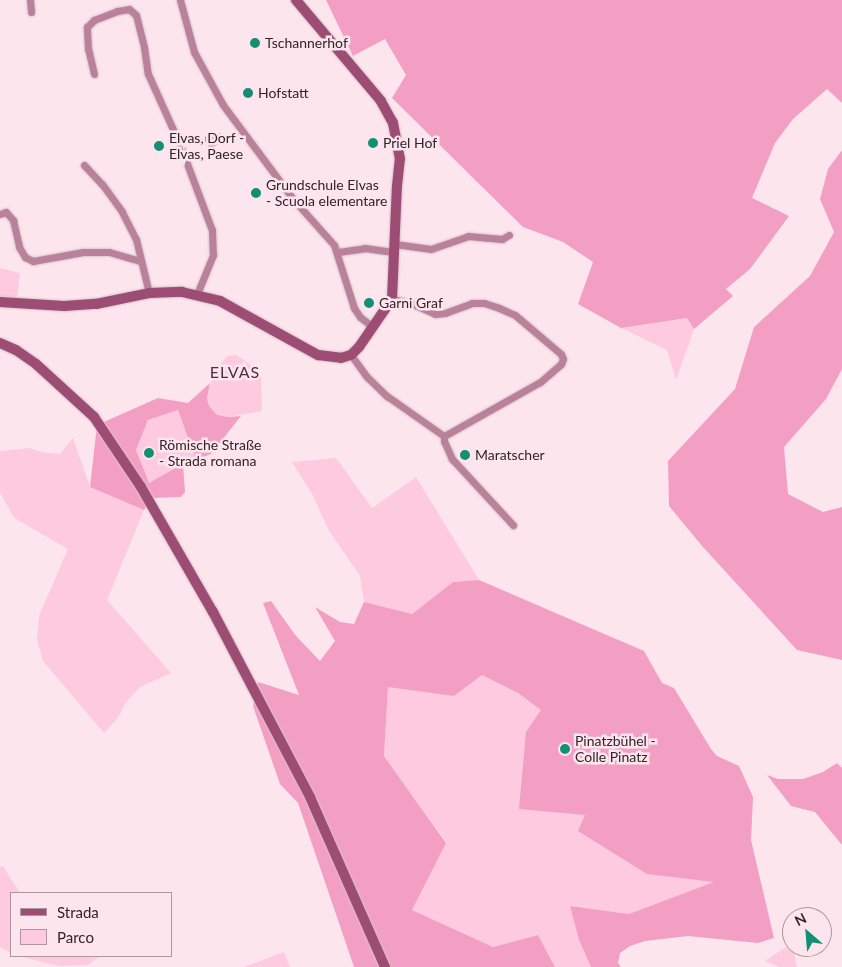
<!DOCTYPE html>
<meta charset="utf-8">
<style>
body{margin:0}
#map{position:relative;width:842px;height:967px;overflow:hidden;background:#fde5ee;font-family:Lato,sans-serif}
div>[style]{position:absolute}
.green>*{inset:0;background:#fdcadf}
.forest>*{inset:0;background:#f39fc4}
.water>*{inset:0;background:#d584a8}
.roads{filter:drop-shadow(0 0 1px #d8c2cb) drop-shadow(0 0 1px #d8c2cb)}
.street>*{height:7px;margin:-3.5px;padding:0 3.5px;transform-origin:3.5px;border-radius:3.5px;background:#ba829a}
.secondary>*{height:10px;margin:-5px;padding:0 5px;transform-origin:5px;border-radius:5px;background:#9d4d73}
.dots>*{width:14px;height:14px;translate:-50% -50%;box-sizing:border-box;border:2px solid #fde5ee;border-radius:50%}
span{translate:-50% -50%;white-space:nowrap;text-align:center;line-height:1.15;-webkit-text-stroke:5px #fde5ee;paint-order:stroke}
.poi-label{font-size:14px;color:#322329}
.left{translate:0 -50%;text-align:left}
.quarter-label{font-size:16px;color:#4e2f3d;letter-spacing:1px}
.legend{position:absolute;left:10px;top:892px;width:162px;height:65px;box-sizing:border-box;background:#fde5ee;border:1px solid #ac979f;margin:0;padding:6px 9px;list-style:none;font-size:15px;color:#322329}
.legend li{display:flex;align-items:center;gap:10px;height:25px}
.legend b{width:25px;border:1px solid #ac979f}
.north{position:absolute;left:782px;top:907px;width:50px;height:50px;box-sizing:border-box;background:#fde5ee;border:1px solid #ac979f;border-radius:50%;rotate:333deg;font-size:14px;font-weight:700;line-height:20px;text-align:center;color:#322329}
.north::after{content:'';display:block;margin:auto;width:18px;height:22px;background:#158f73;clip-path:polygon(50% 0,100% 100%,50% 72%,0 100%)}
</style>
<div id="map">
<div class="green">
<i style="clip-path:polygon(0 268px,20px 273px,16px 306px,0 304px)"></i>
<i style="clip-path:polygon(687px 318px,694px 329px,676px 380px,667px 350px,621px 328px)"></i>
<i style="clip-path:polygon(236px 355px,251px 365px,261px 375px,262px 411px,228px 417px,217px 415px,209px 406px,207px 399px,213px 374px,227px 356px)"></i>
<i style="clip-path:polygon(178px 410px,196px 460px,148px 483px,136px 450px,148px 420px)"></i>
<i style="clip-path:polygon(73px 438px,90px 487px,144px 510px,107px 600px,171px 673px,140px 687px,127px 701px,117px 719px,104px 733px,43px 661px,37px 640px,39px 616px,68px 549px,14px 518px,0 492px,0 451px,30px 448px,41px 452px,60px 454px)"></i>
<i style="clip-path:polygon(336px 458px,372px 508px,416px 477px,479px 580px,453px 582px,412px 614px,364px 602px,360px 576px,328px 529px,312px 494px,292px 462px)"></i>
<i style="clip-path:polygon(482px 675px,518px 693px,541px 710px,585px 815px,715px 882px,629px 914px,570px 906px,579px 940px,591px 967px,555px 967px,538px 935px,493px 947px,412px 910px,446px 842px,384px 756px,388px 686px,454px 696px)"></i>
<i style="clip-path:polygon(3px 866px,20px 893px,11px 893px,11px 953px,0 947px,0 867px)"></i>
<i style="clip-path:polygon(792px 943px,797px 967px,779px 967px,765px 961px)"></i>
<i style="clip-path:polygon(284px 952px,290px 967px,244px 967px)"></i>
<i style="clip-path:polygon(18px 956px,100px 956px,88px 965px,59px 966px)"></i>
</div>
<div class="forest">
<i style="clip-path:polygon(326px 0,842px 0,842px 103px,827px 89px,793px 119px,775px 143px,752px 198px,789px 216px,750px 269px,726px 289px,733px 296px,694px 329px,687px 318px,621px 328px,578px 304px,593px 262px,563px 242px,523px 227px,392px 98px,406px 75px,385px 39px,353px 56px)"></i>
<i style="clip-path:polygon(842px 150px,842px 369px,826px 399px,784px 447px,788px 494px,823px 512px,842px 507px,842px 660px,797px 650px,703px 547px,669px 506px,668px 461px,735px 389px,754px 327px,810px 276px,834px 232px,820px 199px,828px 169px)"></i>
<i style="clip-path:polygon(210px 383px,207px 399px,209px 406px,217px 415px,228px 417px,241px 416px,211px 454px,196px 460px,178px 410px,148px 420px,136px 450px,149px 483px,183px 464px,185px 492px,181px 497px,152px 498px,144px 510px,90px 487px,97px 425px,158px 398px,188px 403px)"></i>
<i style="clip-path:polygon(479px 580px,644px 651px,662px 683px,674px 688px,711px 749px,717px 756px,739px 766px,753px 797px,751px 840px,774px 938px,758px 943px,688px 936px,645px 941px,630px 946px,620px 953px,618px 963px,621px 967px,591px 967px,579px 940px,570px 906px,629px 914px,714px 882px,647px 874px,578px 831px,585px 815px,519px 809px,526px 732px,541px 710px,518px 693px,482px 675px,454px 696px,388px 687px,384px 756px,446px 843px,412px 910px,493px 947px,538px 935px,555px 967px,354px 967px,298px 803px,280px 784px,253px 706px,258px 682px,299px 695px,263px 603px,271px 601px,296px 636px,320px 661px,335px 641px,315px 607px,340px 622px,354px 624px,364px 602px,412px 614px,453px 582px)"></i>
<i style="clip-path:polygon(837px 763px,842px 768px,842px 845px,815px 812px,791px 806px,767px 775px,778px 779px,803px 779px,823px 772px)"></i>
</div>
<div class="water">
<i style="clip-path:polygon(220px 133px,224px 140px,210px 149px,205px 141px,205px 137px,209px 134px,214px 137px)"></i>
</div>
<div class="roads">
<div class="street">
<i style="left:30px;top:0;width:12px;rotate:85deg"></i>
<i style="left:180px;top:0;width:54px;rotate:74.9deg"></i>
<i style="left:194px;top:52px;width:60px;rotate:61.3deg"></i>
<i style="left:223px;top:105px;width:117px;rotate:53.3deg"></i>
<i style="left:293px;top:199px;width:62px;rotate:48.3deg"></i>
<i style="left:334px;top:245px;width:66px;rotate:72.4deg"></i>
<i style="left:354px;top:308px;width:11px;rotate:56deg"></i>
<i style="left:360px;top:317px;width:16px;rotate:38deg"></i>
<i style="left:94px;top:74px;width:26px;rotate:-103deg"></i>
<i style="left:88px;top:49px;width:22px;rotate:-93deg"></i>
<i style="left:87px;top:27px;width:10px;rotate:-45deg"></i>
<i style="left:94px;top:20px;width:25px;rotate:-21deg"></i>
<i style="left:117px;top:11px;width:12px;rotate:-9deg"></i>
<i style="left:129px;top:9px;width:9px;rotate:41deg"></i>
<i style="left:136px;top:15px;width:33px;rotate:76deg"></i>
<i style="left:144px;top:47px;width:27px;rotate:82deg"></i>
<i style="left:148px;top:74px;width:78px;rotate:65.7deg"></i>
<i style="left:180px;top:145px;width:91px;rotate:69.4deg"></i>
<i style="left:212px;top:230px;width:25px;rotate:88deg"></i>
<i style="left:213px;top:255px;width:42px;rotate:112.3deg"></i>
<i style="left:84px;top:165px;width:26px;rotate:47deg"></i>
<i style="left:102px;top:184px;width:34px;rotate:54deg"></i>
<i style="left:122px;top:212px;width:30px;rotate:63deg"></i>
<i style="left:136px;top:239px;width:56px;rotate:76.5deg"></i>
<i style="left:0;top:214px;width:6px;rotate:-18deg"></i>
<i style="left:6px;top:212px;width:11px;rotate:49deg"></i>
<i style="left:13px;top:220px;width:28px;rotate:77deg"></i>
<i style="left:19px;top:247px;width:12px;rotate:59deg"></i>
<i style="left:25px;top:257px;width:9px;rotate:27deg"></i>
<i style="left:33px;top:261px;width:51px;rotate:-10.2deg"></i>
<i style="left:83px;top:252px;width:26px"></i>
<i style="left:109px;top:252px;width:32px;rotate:16deg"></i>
<i style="left:395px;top:244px;width:36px;rotate:8deg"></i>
<i style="left:431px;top:249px;width:39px;rotate:-19deg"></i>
<i style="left:468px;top:236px;width:34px;rotate:5deg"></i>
<i style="left:502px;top:239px;width:8px;rotate:-30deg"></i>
<i style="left:338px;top:252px;width:27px;rotate:-8deg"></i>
<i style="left:365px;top:248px;width:30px;rotate:8deg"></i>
<i style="left:392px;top:299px;width:22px;rotate:13deg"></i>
<i style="left:413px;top:304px;width:24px;rotate:24deg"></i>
<i style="left:435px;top:314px;width:10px;rotate:-6deg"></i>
<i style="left:445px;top:313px;width:29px;rotate:-20deg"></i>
<i style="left:472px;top:303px;width:12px"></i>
<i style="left:484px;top:303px;width:16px;rotate:18deg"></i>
<i style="left:499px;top:308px;width:17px;rotate:24deg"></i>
<i style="left:515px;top:315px;width:60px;rotate:40.3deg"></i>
<i style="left:561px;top:354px;width:5px;rotate:68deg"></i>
<i style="left:563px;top:359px;width:5px;rotate:112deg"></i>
<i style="left:561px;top:364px;width:28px;rotate:139deg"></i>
<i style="left:540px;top:382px;width:110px;rotate:150.6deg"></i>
<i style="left:351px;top:355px;width:27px;rotate:54deg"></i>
<i style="left:367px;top:377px;width:28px;rotate:44deg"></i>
<i style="left:387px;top:396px;width:70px;rotate:35.1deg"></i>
<i style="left:444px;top:436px;width:5px;rotate:90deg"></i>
<i style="left:444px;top:441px;width:20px;rotate:66deg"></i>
<i style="left:452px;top:459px;width:90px;rotate:47.3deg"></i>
</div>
<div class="secondary">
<i style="left:0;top:302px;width:64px;rotate:3.6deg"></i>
<i style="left:64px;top:306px;width:32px;rotate:-4deg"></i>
<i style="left:96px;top:304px;width:54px;rotate:-11.7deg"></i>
<i style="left:149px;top:293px;width:33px;rotate:-2deg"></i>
<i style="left:182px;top:292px;width:39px;rotate:13deg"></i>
<i style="left:220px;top:301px;width:112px;rotate:28.9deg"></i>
<i style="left:318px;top:355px;width:23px;rotate:7deg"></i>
<i style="left:341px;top:358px;width:10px;rotate:-17deg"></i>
<i style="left:351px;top:355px;width:11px;rotate:-45deg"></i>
<i style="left:359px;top:347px;width:58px;rotate:-55.5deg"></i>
<i style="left:392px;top:299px;width:113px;rotate:-87.5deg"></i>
<i style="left:397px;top:186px;width:27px;rotate:-84deg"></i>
<i style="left:400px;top:159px;width:37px;rotate:-101deg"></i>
<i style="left:393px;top:123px;width:25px;rotate:-119deg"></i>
<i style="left:381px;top:101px;width:132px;rotate:-130.1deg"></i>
<i style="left:0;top:343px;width:17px;rotate:24deg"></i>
<i style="left:16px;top:350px;width:24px;rotate:35deg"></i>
<i style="left:36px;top:364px;width:79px;rotate:42.4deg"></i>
<i style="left:94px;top:417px;width:84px;rotate:56.1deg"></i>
<i style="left:141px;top:487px;width:144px;rotate:60.1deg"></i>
<i style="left:213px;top:612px;width:209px;rotate:62.3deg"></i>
<i style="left:310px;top:797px;width:186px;rotate:66.2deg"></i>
</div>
</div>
<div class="dots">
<i style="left:255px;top:43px;background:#158f73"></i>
<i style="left:248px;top:93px;background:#158f73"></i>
<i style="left:373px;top:143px;background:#158f73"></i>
<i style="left:159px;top:146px;background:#158f73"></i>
<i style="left:256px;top:193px;background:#158f73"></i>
<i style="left:369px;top:303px;background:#158f73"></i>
<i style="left:149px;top:453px;background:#158f73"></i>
<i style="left:465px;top:455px;background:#158f73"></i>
<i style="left:565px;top:749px;background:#158f73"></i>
</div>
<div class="poi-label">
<span class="left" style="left:265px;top:43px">Tschannerhof</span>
<span class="left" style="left:258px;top:93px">Hofstatt</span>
<span class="left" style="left:169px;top:146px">Elvas, Dorf -<br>Elvas, Paese</span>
<span class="left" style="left:383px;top:143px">Priel Hof</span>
<span class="left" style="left:266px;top:193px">Grundschule Elvas<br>- Scuola elementare</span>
<span class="left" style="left:379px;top:303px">Garni Graf</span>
<span class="left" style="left:159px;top:453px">Römische Straße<br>- Strada romana</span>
<span class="left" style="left:475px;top:455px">Maratscher</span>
<span class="left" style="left:575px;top:749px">Pinatzbühel -<br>Colle Pinatz</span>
</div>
<div class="quarter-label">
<span style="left:235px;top:372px">ELVAS</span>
</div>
<ul class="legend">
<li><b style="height:6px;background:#9d4d73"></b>Strada</li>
<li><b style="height:14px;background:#fdcadf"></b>Parco</li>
</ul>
<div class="north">N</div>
</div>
